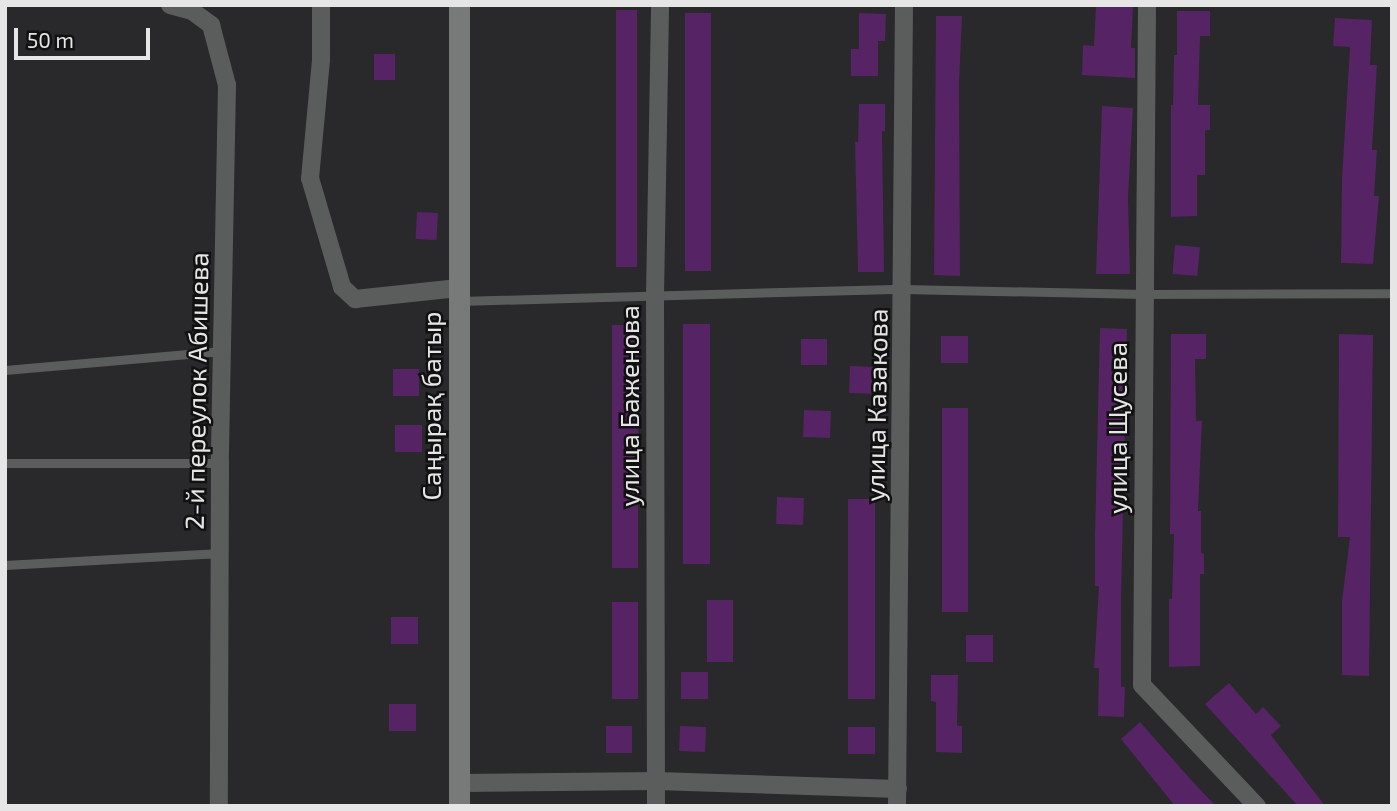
<!DOCTYPE html>
<meta charset="utf-8">
<style>
body{margin:0}
#map{position:relative;width:1397px;height:811px;overflow:hidden;background:#29282a;font-family:"Exo 2",sans-serif}
div>[style]{position:absolute}
.building>*{inset:0;background:#562364;transform-origin:0 0}
.lane>*{height:9px;margin:-4.5px;padding:0 4.5px;transform-origin:4.5px;border-radius:4.5px;background:#5b5d5d}
.street>*{height:18px;margin:-9px;padding:0 9px;transform-origin:9px;border-radius:9px;background:#5b5d5d}
.secondary>*{height:21px;margin:-10.5px;padding:0 10.5px;transform-origin:10.5px;border-radius:10.5px;background:#787a7a}
span{translate:-50% -50%;white-space:nowrap;text-align:center;line-height:1.15;-webkit-text-stroke:5px #121112;paint-order:stroke}
.street-label{font-size:26px;color:#e7e6e7}
.frame{position:absolute;inset:0;border:7px solid #e7e6e7;pointer-events:none}
.scale{position:absolute;left:14px;top:28px;width:136px;height:32px;box-sizing:border-box;border:4px solid #e7e6e7;border-top:0;padding-left:9px;font-size:21px;line-height:24px;white-space:nowrap;color:#e7e6e7;-webkit-text-stroke:5px #121112;paint-order:stroke}
</style>
<div id="map">
<div class="building">
<i style="clip-path:polygon(1096px 5px,1133px 6px,1131px 48px,1135px 48px,1135px 78px,1082px 75px,1083px 45px,1094px 46px)"></i>
<i style="left:616px;top:10px;width:21px;height:257px"></i>
<i style="clip-path:polygon(1177px 11px,1210px 11px,1210px 36px,1200px 36px,1198px 105px,1210px 105px,1210px 130px,1205px 130px,1205px 175px,1197px 175px,1197px 216px,1171px 217px,1171px 105px,1173px 105px,1174px 55px,1177px 55px)"></i>
<i style="left:685px;top:13px;width:26px;height:258px"></i>
<i style="clip-path:polygon(859px 13px,886px 14px,885px 41px,878px 41px,878px 76px,851px 76px,851px 49px,859px 49px)"></i>
<i style="clip-path:polygon(936px 16px,962px 16px,959px 84px,960px 276px,934px 275px)"></i>
<i style="clip-path:polygon(1335px 18px,1372px 20px,1370px 65px,1377px 65px,1372px 150px,1377px 150px,1374px 196px,1379px 196px,1373px 264px,1341px 263px,1342px 178px,1350px 47px,1333px 46px)"></i>
<i style="left:374px;top:54px;width:21px;height:26px"></i>
<i style="clip-path:polygon(859px 104px,885px 104px,885px 131px,882px 131px,884px 272px,858px 272px,855px 142px,858px 142px)"></i>
<i style="clip-path:polygon(1102px 106px,1133px 108px,1128px 197px,1130px 274px,1096px 274px)"></i>
<i style="left:417px;top:212px;width:21px;height:27px;rotate:3deg"></i>
<i style="left:1175px;top:245px;width:25px;height:29px;rotate:5deg"></i>
<i style="left:683px;top:324px;width:27px;height:240px"></i>
<i style="left:612px;top:325px;width:26px;height:243px"></i>
<i style="clip-path:polygon(1100px 328px,1127px 329px,1121px 600px,1121px 687px,1125px 687px,1124px 717px,1098px 716px,1099px 668px,1094px 668px,1099px 586px,1095px 586px,1095px 534px)"></i>
<i style="clip-path:polygon(1171px 334px,1206px 334px,1206px 359px,1195px 359px,1196px 421px,1202px 421px,1198px 511px,1201px 511px,1201px 553px,1204px 554px,1204px 574px,1200px 574px,1200px 666px,1169px 667px,1169px 599px,1172px 599px,1174px 534px,1170px 534px)"></i>
<i style="clip-path:polygon(1339px 334px,1373px 335px,1369px 676px,1342px 675px,1342px 601px,1350px 537px,1338px 537px)"></i>
<i style="left:941px;top:336px;width:27px;height:27px"></i>
<i style="left:801px;top:339px;width:26px;height:26px"></i>
<i style="left:850px;top:366px;width:26px;height:27px;rotate:2deg"></i>
<i style="left:393px;top:369px;width:26px;height:27px"></i>
<i style="left:942px;top:408px;width:26px;height:204px"></i>
<i style="left:804px;top:410px;width:27px;height:27px;rotate:2deg"></i>
<i style="left:395px;top:425px;width:27px;height:27px"></i>
<i style="left:777px;top:497px;width:27px;height:27px;rotate:2deg"></i>
<i style="left:848px;top:499px;width:27px;height:200px"></i>
<i style="left:707px;top:600px;width:26px;height:62px"></i>
<i style="left:612px;top:602px;width:26px;height:97px"></i>
<i style="left:391px;top:617px;width:27px;height:27px"></i>
<i style="left:966px;top:635px;width:27px;height:27px"></i>
<i style="left:681px;top:672px;width:27px;height:27px"></i>
<i style="clip-path:polygon(931px 675px,958px 675px,957px 726px,962px 726px,962px 753px,936px 752px,936px 702px,931px 701px)"></i>
<i style="clip-path:polygon(1229px 683px,1256px 714px,1263px 707px,1281px 726px,1271px 735px,1325px 806px,1298px 806px,1205px 704px)"></i>
<i style="left:389px;top:704px;width:27px;height:27px"></i>
<i style="clip-path:polygon(1140px 722px,1192px 781px,1216px 806px,1175px 806px,1121px 739px)"></i>
<i style="left:606px;top:726px;width:26px;height:27px"></i>
<i style="left:680px;top:726px;width:26px;height:25px;rotate:2deg"></i>
<i style="left:848px;top:727px;width:27px;height:27px"></i>
</div>
<div class="lane">
<i style="left:460px;top:301px;width:443px;rotate:-1.6deg"></i>
<i style="left:903px;top:289px;width:241px;rotate:1.2deg"></i>
<i style="left:1144px;top:294px;width:248px;rotate:-0.2deg"></i>
<i style="left:5px;top:370px;width:218px;rotate:-5deg"></i>
<i style="left:5px;top:463px;width:215px"></i>
<i style="left:5px;top:565px;width:216px;rotate:-3.2deg"></i>
</div>
<div class="street">
<i style="left:170px;top:5px;width:23px;rotate:15deg"></i>
<i style="left:192px;top:11px;width:24px;rotate:36deg"></i>
<i style="left:211px;top:25px;width:62px;rotate:75.1deg"></i>
<i style="left:227px;top:85px;width:378px;rotate:91.1deg"></i>
<i style="left:220px;top:463px;width:343px;rotate:90.2deg"></i>
<i style="left:321px;top:5px;width:55px;rotate:90deg"></i>
<i style="left:321px;top:60px;width:119px;rotate:95.3deg"></i>
<i style="left:310px;top:178px;width:114px;rotate:73.6deg"></i>
<i style="left:342px;top:287px;width:18px;rotate:43deg"></i>
<i style="left:355px;top:299px;width:104px;rotate:-6.1deg"></i>
<i style="left:1147px;top:5px;width:680px;rotate:90.42deg"></i>
<i style="left:1142px;top:685px;width:167px;rotate:46.5deg"></i>
<i style="left:460px;top:783px;width:197px;rotate:-0.6deg"></i>
<i style="left:657px;top:781px;width:241px;rotate:1.9deg"></i>
<i style="left:656px;top:806px;width:510px;rotate:-90.11deg"></i>
<i style="left:655px;top:296px;width:291px;rotate:-89deg"></i>
<i style="left:897px;top:806px;width:801px;rotate:-89.5deg"></i>
</div>
<div class="secondary">
<i style="left:459px;top:5px;width:801px;rotate:90deg"></i>
</div>
<div class="street-label">
<span style="left:196px;top:391px;rotate:-89deg">2-й переулок Абишева</span>
<span style="left:876px;top:405px;rotate:-89deg">улица Казакова</span>
<span style="left:431px;top:406px;rotate:-90deg">Саңырақ батыр</span>
<span style="left:629px;top:406px;rotate:-90deg">улица Баженова</span>
<span style="left:1117px;top:428px;rotate:-90deg">улица Щусева</span>
</div>
<div class="frame"></div>
<div class="scale">50 m</div>
</div>
